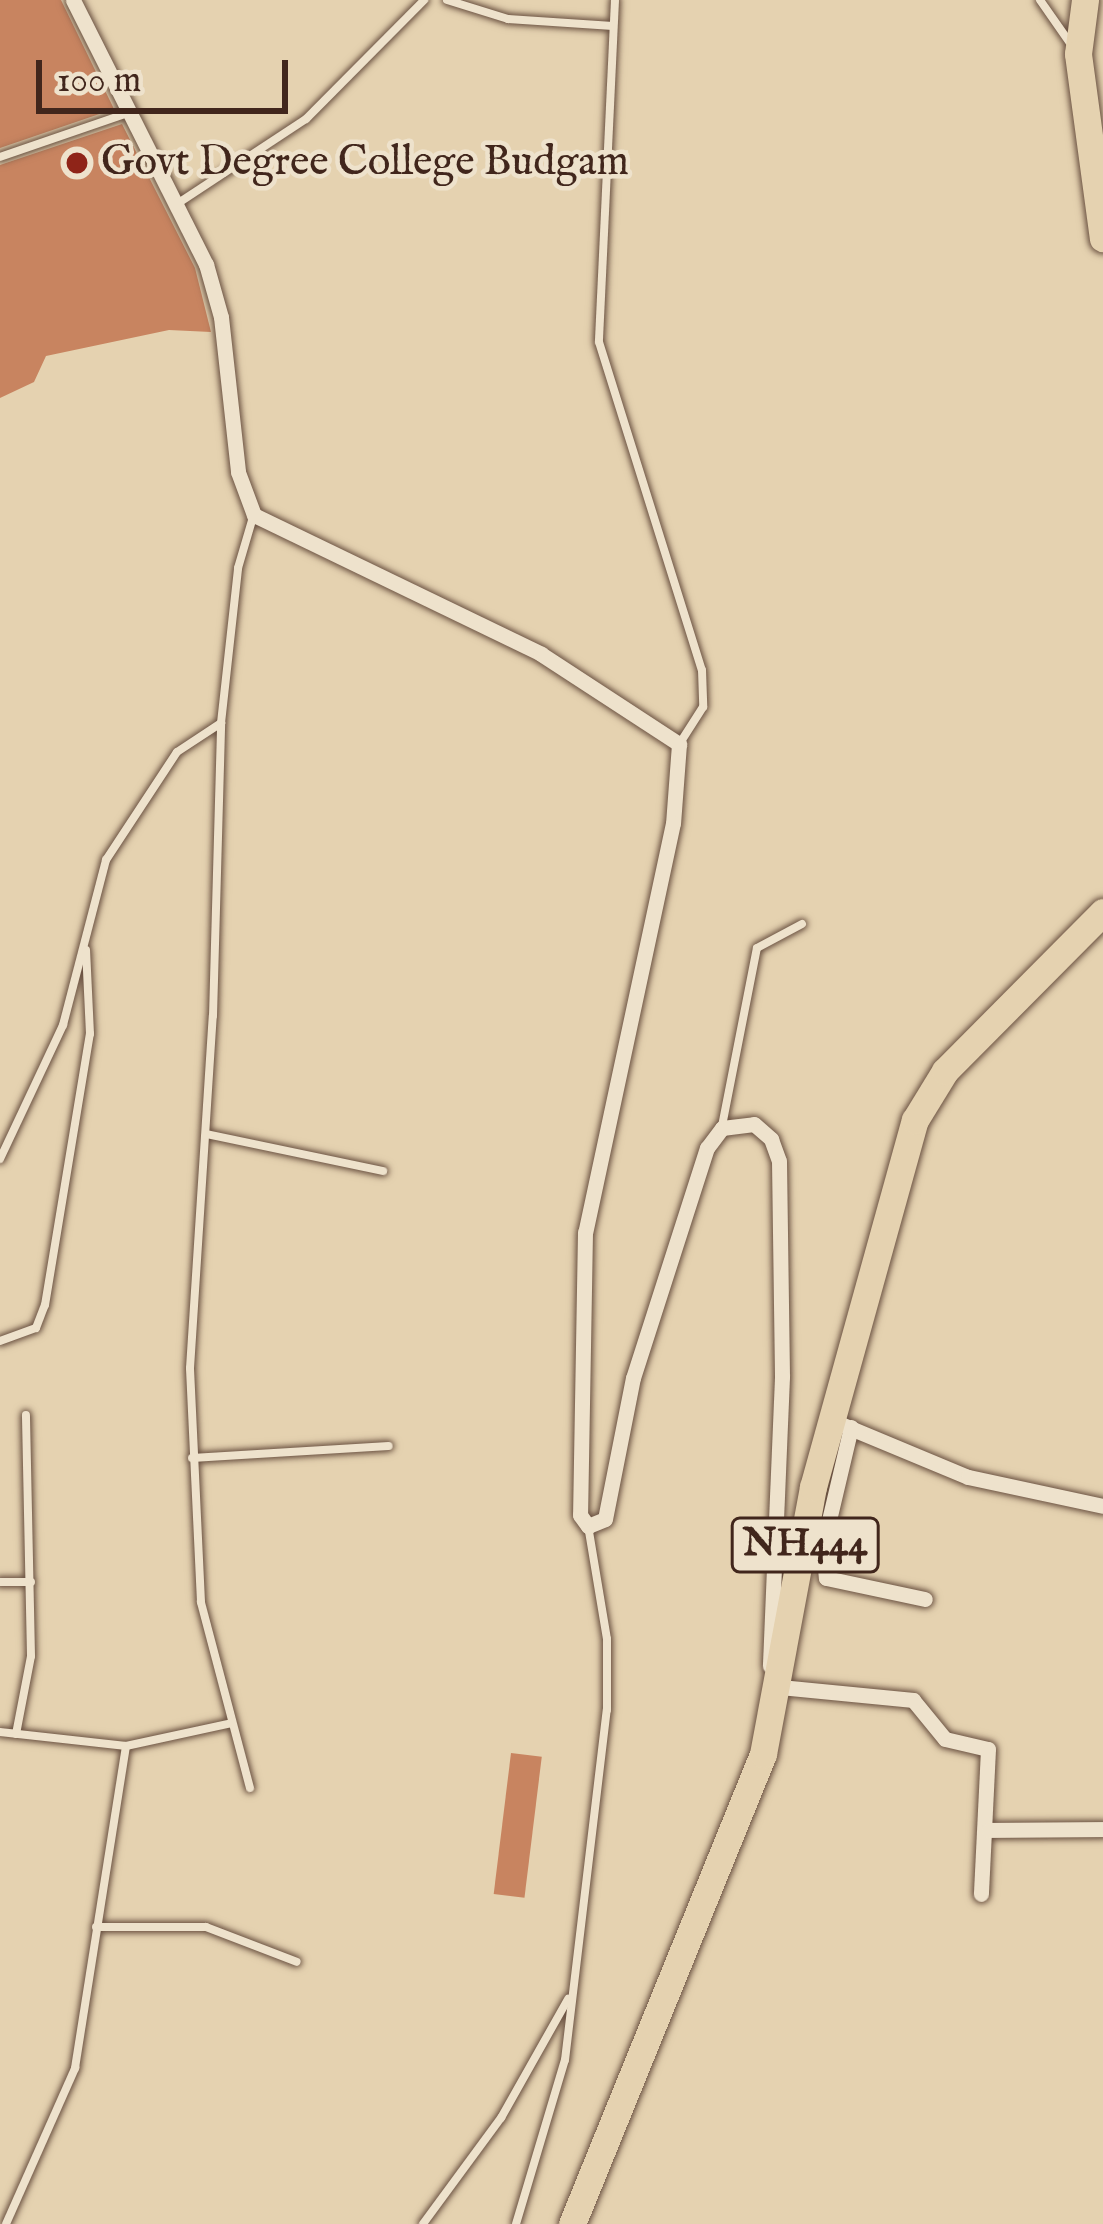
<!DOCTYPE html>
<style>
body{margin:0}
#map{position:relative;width:1103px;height:2224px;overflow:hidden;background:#e5d2b0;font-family:"IM FELL English",serif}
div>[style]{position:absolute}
.building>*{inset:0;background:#c88460;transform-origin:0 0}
.roads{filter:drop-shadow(0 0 3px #6a5141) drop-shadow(0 0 3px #6a5141)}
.lane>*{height:8px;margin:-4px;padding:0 4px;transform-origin:4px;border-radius:4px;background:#eee2cc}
.street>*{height:15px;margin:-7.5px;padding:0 7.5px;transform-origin:7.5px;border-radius:7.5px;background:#eee2cc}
.highway>*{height:27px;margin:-13.5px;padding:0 13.5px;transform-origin:13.5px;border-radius:13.5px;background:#e5d2b0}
.dots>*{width:33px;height:33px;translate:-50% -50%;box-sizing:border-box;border:6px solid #eee2cc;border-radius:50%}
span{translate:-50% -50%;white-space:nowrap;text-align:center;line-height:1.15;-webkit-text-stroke:9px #eee2cc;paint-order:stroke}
.shield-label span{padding:3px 9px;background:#eee2cc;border:3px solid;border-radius:9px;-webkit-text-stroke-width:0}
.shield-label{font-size:39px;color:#41261c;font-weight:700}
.poi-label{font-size:42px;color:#41261c}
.left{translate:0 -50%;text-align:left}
.scale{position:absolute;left:36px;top:60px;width:252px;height:54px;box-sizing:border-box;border:6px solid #41261c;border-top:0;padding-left:15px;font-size:36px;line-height:42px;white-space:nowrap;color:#41261c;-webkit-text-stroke:9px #eee2cc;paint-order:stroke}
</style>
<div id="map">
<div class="building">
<i style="clip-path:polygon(0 0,61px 0,114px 109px,0 148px)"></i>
<i style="clip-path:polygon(122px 124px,195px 268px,211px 332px,169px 330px,46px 356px,34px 382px,0 398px,0 165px)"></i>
<i style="left:511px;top:1753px;width:31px;height:142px;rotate:7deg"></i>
</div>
<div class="roads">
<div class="lane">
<i style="left:447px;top:0;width:64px;rotate:17.3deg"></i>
<i style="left:508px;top:19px;width:105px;rotate:3.8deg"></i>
<i style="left:615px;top:0;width:342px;rotate:92.7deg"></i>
<i style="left:599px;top:342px;width:344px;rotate:72.6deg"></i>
<i style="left:702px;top:670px;width:37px;rotate:88deg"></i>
<i style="left:703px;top:707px;width:43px;rotate:122.6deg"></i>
<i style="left:1040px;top:0;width:52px;rotate:55.1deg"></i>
<i style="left:0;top:157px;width:132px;rotate:-19deg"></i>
<i style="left:177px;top:204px;width:154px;rotate:-33.4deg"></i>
<i style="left:306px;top:119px;width:168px;rotate:-45.2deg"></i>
<i style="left:722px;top:1126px;width:181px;rotate:-78.9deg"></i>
<i style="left:757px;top:948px;width:51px;rotate:-28.1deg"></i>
<i style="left:206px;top:1134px;width:181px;rotate:11.8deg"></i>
<i style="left:0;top:1159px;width:148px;rotate:-64.8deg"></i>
<i style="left:63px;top:1025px;width:171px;rotate:-75.4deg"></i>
<i style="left:106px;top:860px;width:129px;rotate:-56.7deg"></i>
<i style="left:177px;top:752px;width:53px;rotate:-33.4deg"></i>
<i style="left:0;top:1341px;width:38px;rotate:-20deg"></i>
<i style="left:36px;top:1328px;width:25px;rotate:-69deg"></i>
<i style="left:45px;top:1305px;width:275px;rotate:-80.6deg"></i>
<i style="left:90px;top:1034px;width:84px;rotate:-92.7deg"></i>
<i style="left:192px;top:1458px;width:197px;rotate:-3.5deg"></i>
<i style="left:0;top:1582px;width:31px"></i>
<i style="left:0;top:1732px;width:127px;rotate:6.3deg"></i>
<i style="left:126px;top:1746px;width:108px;rotate:-12.2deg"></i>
<i style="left:16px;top:1734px;width:79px;rotate:-79.1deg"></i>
<i style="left:31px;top:1656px;width:241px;rotate:-91.2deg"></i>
<i style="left:250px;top:1788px;width:192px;rotate:-104.8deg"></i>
<i style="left:201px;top:1602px;width:234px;rotate:-92.7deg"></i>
<i style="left:190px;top:1368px;width:353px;rotate:-86.3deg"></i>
<i style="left:213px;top:1016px;width:293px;rotate:-88.4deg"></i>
<i style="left:221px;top:723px;width:156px;rotate:-83.7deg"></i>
<i style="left:238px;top:568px;width:53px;rotate:-73.6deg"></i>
<i style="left:96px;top:1927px;width:110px"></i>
<i style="left:206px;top:1927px;width:97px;rotate:21deg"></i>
<i style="left:6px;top:2224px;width:171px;rotate:-66.1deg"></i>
<i style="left:75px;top:2068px;width:326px;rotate:-81deg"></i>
<i style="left:423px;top:2224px;width:132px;rotate:-53.7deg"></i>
<i style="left:501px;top:2118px;width:137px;rotate:-60.6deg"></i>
<i style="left:516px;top:2224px;width:171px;rotate:-73.4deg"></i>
<i style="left:565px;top:2060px;width:353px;rotate:-83.2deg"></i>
<i style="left:607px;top:1710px;width:71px;rotate:-90deg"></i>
<i style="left:607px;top:1639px;width:115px;rotate:-99.5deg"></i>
</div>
<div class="street">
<i style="left:73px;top:0;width:296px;rotate:63.3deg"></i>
<i style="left:206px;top:264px;width:55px;rotate:74.2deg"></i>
<i style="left:221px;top:317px;width:156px;rotate:83.7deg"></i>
<i style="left:238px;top:472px;width:46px;rotate:69.6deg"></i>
<i style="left:254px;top:515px;width:319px;rotate:25.8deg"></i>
<i style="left:541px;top:654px;width:165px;rotate:33.1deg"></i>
<i style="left:679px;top:744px;width:79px;rotate:94.3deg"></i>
<i style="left:673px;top:823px;width:418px;rotate:102.1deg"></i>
<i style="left:585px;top:1232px;width:283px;rotate:91deg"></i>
<i style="left:580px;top:1515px;width:14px;rotate:54deg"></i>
<i style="left:588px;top:1526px;width:18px;rotate:-22deg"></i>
<i style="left:605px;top:1519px;width:144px;rotate:-78.8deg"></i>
<i style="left:633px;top:1378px;width:242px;rotate:-72.2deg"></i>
<i style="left:707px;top:1148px;width:25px;rotate:-53deg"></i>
<i style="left:722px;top:1128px;width:32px;rotate:-7deg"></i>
<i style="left:754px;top:1124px;width:23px;rotate:41deg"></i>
<i style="left:771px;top:1139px;width:23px;rotate:70deg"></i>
<i style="left:779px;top:1161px;width:216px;rotate:89.2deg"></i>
<i style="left:782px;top:1377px;width:289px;rotate:92.4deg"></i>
<i style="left:831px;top:1420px;width:148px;rotate:22.6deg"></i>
<i style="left:968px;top:1477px;width:138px;rotate:12.1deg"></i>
<i style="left:851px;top:1427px;width:121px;rotate:103.3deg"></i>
<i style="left:823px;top:1545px;width:33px;rotate:85deg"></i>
<i style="left:826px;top:1578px;width:101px;rotate:12deg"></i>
<i style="left:780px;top:1687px;width:134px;rotate:5.6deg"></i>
<i style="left:913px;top:1700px;width:50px;rotate:50.6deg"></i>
<i style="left:945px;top:1739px;width:44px;rotate:13.1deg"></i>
<i style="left:988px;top:1749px;width:145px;rotate:92.8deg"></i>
<i style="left:989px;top:1830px;width:114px;rotate:-0.5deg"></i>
</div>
<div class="highway">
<i style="left:1085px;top:0;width:54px;rotate:97.4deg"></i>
<i style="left:1078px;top:54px;width:186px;rotate:82.3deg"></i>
<i style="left:572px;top:2224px;width:507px;rotate:-67.88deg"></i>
<i style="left:763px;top:1754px;width:272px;rotate:-79.4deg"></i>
<i style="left:813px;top:1487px;width:381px;rotate:-74.5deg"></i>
<i style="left:915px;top:1120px;width:57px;rotate:-58.5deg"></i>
<i style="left:945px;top:1071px;width:224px;rotate:-45.2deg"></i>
</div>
</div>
<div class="dots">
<i style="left:77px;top:163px;background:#8f2418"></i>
</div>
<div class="shield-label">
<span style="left:805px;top:1545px">NH444</span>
</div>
<div class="poi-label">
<span class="left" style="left:101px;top:163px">Govt Degree College Budgam</span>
</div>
<div class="scale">100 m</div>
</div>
